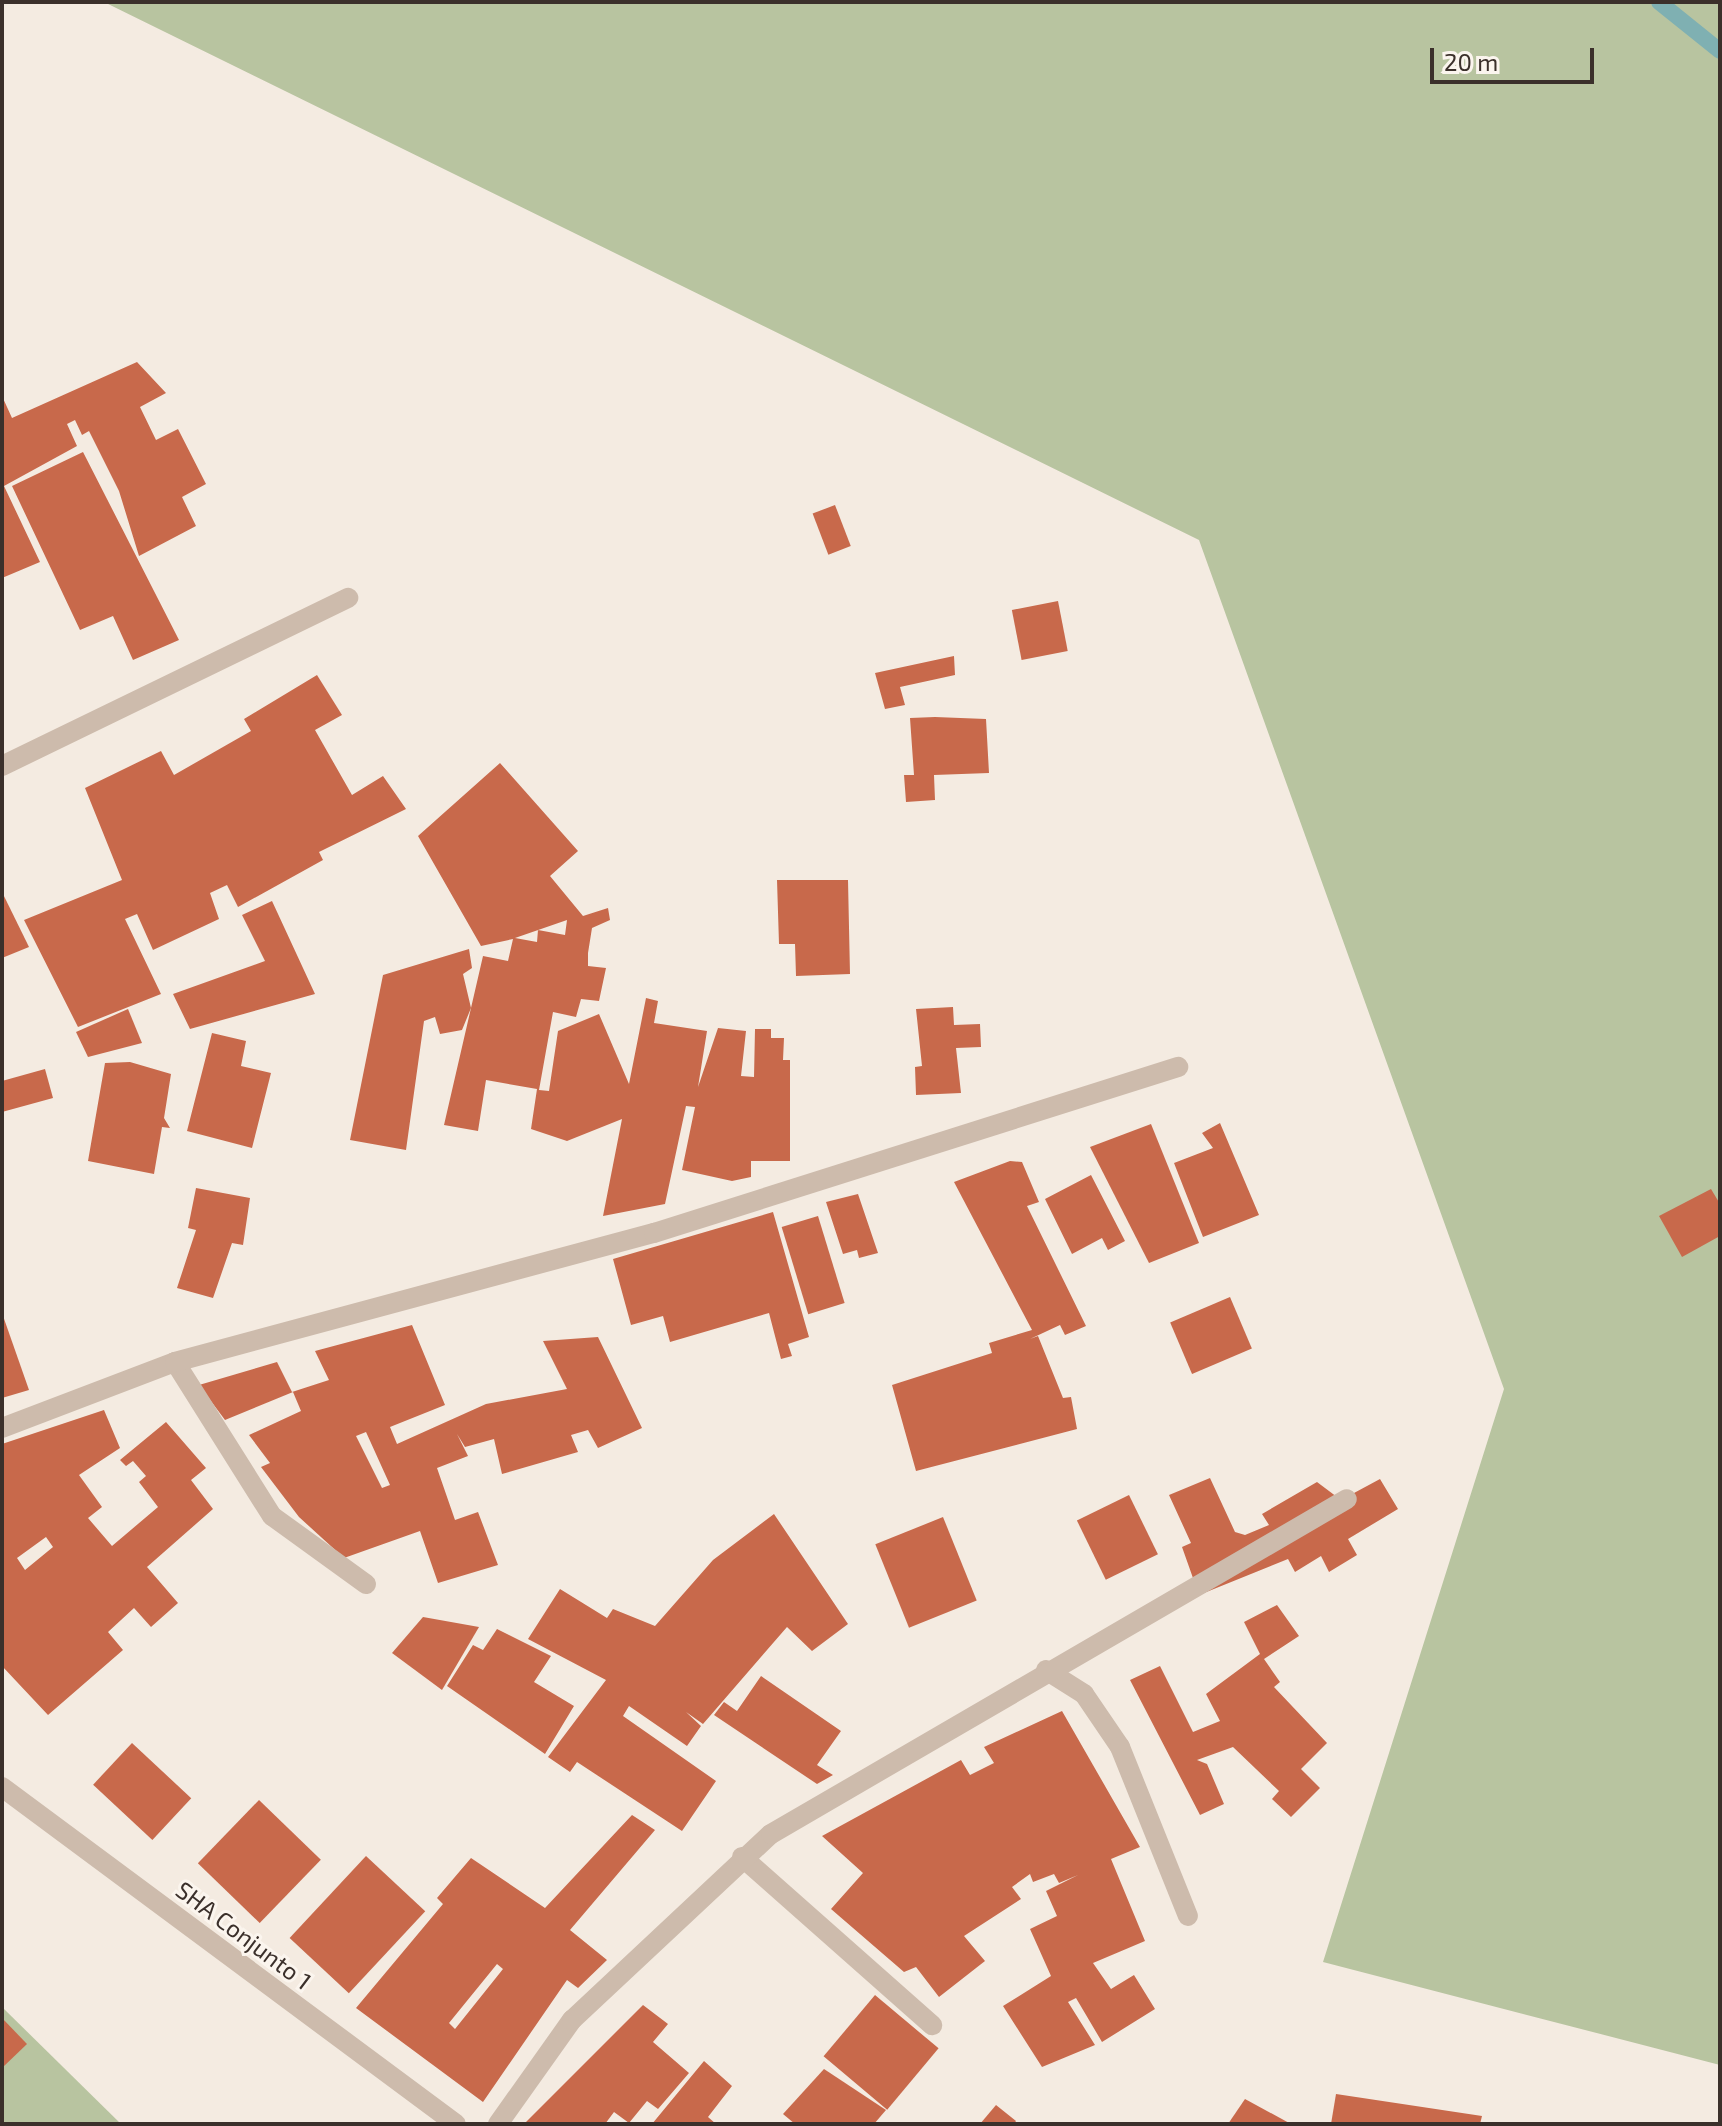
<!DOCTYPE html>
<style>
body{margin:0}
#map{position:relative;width:1722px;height:2126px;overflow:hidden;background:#f4ebe1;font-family:"Exo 2",sans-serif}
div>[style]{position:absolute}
.green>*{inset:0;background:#b8c4a0}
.stream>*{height:16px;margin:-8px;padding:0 8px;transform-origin:8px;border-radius:8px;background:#7fb0b2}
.building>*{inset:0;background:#c8694b;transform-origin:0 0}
.minor>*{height:20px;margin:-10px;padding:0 10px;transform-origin:10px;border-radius:10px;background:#cdbbac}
span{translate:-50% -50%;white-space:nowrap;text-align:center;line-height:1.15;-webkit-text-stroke:6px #fbf5ee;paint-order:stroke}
.street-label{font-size:24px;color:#3b302b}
.frame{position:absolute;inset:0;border:4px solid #3b302b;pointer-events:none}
.scale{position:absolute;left:1430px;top:48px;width:164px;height:36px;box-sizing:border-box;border:4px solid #3b302b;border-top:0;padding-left:10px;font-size:24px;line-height:28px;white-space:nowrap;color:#3b302b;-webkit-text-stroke:6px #fbf5ee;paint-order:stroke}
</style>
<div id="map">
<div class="green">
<i style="clip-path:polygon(104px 2px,1720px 2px,1720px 2065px,1323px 1962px,1504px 1389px,1199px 540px)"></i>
<i style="clip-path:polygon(2px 2007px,121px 2124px,2px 2124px)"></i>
</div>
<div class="stream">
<i style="left:1659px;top:2px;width:78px;rotate:38.8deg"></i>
</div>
<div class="building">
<i style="clip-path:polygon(137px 362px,166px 393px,140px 407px,156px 440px,178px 429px,206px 484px,182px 497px,196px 526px,139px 556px,119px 491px,89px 431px,82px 435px,75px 420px,67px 424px,77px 446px,4px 486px,40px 562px,2px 578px,2px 396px,12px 418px)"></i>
<i style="clip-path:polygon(83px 452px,179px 640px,133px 660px,113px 616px,80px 630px,12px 486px)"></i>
<i style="left:835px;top:505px;width:44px;height:24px;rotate:69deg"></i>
<i style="left:1058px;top:601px;width:51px;height:47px;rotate:79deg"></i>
<i style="clip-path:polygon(954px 656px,955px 675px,900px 687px,905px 705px,885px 709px,875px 673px)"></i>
<i style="clip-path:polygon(317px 675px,342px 715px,315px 730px,352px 795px,383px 776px,406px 809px,319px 852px,323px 860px,238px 907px,227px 885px,210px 893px,219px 919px,153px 950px,137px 914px,125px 919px,161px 994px,78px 1027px,24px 920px,122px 880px,85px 788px,161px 751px,174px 775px,251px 731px,244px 719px)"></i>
<i style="clip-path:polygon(935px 717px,986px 719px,989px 773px,934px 775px,935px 800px,906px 802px,904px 775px,914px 775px,910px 718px)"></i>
<i style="clip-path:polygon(evenodd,500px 763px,578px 851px,550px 876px,583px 916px,608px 908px,610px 920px,592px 928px,588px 953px,588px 966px,606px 968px,599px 1001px,581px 999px,576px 1017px,553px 1012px,539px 1090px,549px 1091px,558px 1031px,599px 1014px,629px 1084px,646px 998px,658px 1001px,654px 1023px,707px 1031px,698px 1087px,718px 1028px,746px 1031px,741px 1076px,754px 1077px,755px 1029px,771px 1029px,771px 1038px,784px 1038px,783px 1060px,790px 1060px,790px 1161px,751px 1161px,751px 1177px,732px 1181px,682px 1170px,695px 1107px,686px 1106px,665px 1204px,603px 1216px,622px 1119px,567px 1141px,531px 1129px,537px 1089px,486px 1080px,478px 1131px,444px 1125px,483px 956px,508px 961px,513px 939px,481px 946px,418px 836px,500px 763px,567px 920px,565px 935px,538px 930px,537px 942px,515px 938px,567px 920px)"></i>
<i style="clip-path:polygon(777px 880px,848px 880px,850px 974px,796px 976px,795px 944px,779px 944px)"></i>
<i style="clip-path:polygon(2px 892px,29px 947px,2px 958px)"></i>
<i style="clip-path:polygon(272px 901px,315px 994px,190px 1029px,173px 994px,265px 961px,242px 915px)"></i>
<i style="clip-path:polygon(469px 949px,472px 968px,463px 974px,471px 1008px,462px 1030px,440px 1034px,435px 1017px,424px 1021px,406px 1150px,350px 1140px,383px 975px)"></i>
<i style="clip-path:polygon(953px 1007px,954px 1025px,980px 1024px,981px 1047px,956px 1048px,961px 1093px,916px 1095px,915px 1067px,922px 1066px,916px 1009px)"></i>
<i style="clip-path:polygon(128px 1009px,142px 1043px,88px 1057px,76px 1032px)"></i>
<i style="clip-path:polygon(212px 1033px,246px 1041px,241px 1066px,271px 1073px,252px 1148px,187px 1131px)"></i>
<i style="clip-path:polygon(130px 1062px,171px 1074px,164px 1118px,170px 1128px,162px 1127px,154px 1174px,88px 1161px,105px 1063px)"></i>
<i style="clip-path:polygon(45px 1069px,53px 1098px,2px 1112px,2px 1081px)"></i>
<i style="clip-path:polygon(1220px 1123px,1259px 1215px,1203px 1237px,1174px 1163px,1213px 1148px,1202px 1133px)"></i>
<i style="clip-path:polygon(1151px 1124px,1199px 1243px,1149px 1263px,1090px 1147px)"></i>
<i style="clip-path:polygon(1010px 1161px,1022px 1162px,1039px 1202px,1027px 1206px,1086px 1326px,1065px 1335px,1060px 1325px,1030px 1339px,1038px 1336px,1063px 1398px,1071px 1397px,1077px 1429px,916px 1471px,892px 1385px,992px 1353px,989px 1343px,1032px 1330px,954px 1182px)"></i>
<i style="clip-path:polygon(1091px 1175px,1125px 1241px,1108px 1250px,1102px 1238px,1072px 1254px,1045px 1199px)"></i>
<i style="clip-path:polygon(196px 1188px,250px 1198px,243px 1245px,232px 1243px,213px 1298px,177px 1288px,196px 1230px,188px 1228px)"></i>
<i style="clip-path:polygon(1711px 1189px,1720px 1204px,1720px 1236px,1682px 1257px,1659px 1216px)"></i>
<i style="clip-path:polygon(858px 1194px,878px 1253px,859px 1258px,857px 1250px,843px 1254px,826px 1202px)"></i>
<i style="clip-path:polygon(773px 1212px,809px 1337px,788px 1344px,792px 1356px,781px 1359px,769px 1313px,670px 1342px,663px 1316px,631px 1325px,613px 1259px)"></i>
<i style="left:818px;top:1216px;width:91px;height:38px;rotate:73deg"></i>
<i style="left:1230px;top:1297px;width:56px;height:65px;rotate:67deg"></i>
<i style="clip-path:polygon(2px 1313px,29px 1390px,2px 1398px)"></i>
<i style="clip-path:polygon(evenodd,412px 1325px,445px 1405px,390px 1427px,397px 1444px,486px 1404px,567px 1389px,543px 1341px,598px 1337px,642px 1428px,598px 1448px,588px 1430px,571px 1435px,578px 1452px,502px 1474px,494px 1439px,465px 1447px,457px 1434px,468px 1456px,437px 1468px,455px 1520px,478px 1512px,498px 1565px,438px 1583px,420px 1531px,344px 1558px,299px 1517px,261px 1467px,270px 1463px,249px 1435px,301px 1411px,293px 1392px,225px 1420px,199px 1385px,277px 1362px,292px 1392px,329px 1380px,315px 1351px,412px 1325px,366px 1432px,390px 1485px,382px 1488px,356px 1436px,366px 1432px)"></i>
<i style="clip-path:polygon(evenodd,104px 1410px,120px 1448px,79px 1475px,102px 1507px,88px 1518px,112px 1546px,158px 1507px,139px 1482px,146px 1476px,133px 1461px,126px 1466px,120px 1460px,166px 1422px,206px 1468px,191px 1480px,213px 1509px,147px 1567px,178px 1603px,151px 1627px,134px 1608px,108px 1632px,123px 1650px,48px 1715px,2px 1666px,2px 1444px,104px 1410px,46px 1537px,53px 1547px,25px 1570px,17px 1558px,46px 1537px)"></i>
<i style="clip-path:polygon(1210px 1478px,1235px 1532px,1245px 1535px,1269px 1525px,1262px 1514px,1317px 1482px,1341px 1500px,1380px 1479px,1398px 1509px,1348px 1539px,1357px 1555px,1329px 1572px,1321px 1556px,1295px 1572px,1288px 1559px,1199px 1595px,1182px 1547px,1191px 1543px,1169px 1495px)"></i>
<i style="left:1129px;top:1495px;width:66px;height:58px;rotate:64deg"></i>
<i style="clip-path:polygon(774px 1514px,848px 1624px,812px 1651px,787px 1627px,703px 1724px,686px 1712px,701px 1726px,687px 1746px,629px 1706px,623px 1716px,716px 1781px,682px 1831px,577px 1762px,570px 1772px,548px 1757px,606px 1680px,528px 1639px,560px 1589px,607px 1618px,613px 1609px,655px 1626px,713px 1560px)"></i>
<i style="left:943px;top:1517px;width:90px;height:73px;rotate:68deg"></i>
<i style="clip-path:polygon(1277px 1605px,1299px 1636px,1264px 1659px,1280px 1682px,1274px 1687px,1327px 1743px,1301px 1769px,1320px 1788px,1291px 1817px,1272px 1799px,1279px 1791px,1233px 1747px,1197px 1760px,1207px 1764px,1224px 1804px,1200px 1815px,1130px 1680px,1160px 1666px,1193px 1732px,1220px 1721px,1206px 1694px,1260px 1654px,1244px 1622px)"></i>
<i style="clip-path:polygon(423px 1617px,479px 1627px,442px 1690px,392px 1653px)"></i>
<i style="clip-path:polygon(497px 1629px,551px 1656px,534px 1682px,574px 1706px,545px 1754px,447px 1686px,473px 1645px,483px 1650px)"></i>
<i style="clip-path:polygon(761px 1676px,841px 1731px,817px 1765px,833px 1775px,817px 1784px,714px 1715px,724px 1702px,737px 1711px)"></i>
<i style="clip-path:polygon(1062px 1711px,1140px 1847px,1111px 1859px,1145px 1941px,1093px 1963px,1111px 1989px,1134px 1975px,1155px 2009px,1102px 2042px,1076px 1998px,1068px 2002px,1095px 2045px,1042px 2067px,1003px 2006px,1051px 1976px,1030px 1929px,1057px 1916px,1046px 1891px,1078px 1875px,1059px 1883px,1054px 1874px,1033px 1882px,1030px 1874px,1012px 1887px,1021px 1899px,964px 1936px,985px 1961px,939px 1997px,916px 1967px,904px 1972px,831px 1909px,863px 1873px,822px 1836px,961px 1760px,970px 1775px,994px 1763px,984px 1747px)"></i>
<i style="left:132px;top:1743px;width:81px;height:57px;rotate:43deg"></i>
<i style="left:259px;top:1800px;width:86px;height:88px;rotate:44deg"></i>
<i style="clip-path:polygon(evenodd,632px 1815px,655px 1830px,570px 1930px,607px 1960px,578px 1988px,567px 1980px,483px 2102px,356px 2008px,443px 1904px,437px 1898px,471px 1858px,545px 1908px,632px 1815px,497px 1964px,503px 1969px,455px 2029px,449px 2023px,497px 1964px)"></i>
<i style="left:366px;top:1856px;width:81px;height:112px;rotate:43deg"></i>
<i style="left:875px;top:1995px;width:83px;height:80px;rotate:40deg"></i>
<i style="clip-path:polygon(643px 2005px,668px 2024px,653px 2042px,689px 2073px,658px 2109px,647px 2101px,629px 2123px,614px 2112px,605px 2124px,524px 2124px)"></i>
<i style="clip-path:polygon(2px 2018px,27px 2044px,2px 2068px)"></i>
<i style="clip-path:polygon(704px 2061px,732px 2086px,708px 2117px,716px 2124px,652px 2124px)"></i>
<i style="clip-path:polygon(824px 2069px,886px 2110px,874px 2124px,795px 2124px,783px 2114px)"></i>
<i style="clip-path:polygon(1336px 2094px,1482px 2116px,1480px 2124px,1331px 2124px)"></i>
<i style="clip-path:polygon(1245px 2099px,1291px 2124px,1228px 2124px)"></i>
<i style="clip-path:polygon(996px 2105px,1016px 2121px,1014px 2124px,980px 2124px)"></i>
</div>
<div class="minor">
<i style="left:2px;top:766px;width:385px;rotate:-25.9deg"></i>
<i style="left:175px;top:1362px;width:182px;rotate:57.8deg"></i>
<i style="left:272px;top:1516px;width:116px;rotate:35.9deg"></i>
<i style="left:2px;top:1428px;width:185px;rotate:-20.9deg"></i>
<i style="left:175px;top:1362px;width:496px;rotate:-15.1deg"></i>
<i style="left:654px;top:1233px;width:550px;rotate:-17.58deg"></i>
<i style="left:1046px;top:1670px;width:45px;rotate:32.3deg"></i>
<i style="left:1084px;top:1694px;width:64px;rotate:55.8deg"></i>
<i style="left:1120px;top:1747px;width:182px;rotate:68.1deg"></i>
<i style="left:2px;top:1787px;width:565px;rotate:36.59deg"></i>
<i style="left:742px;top:1857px;width:254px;rotate:41.5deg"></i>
<i style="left:498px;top:2124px;width:128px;rotate:-54.6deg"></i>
<i style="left:572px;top:2020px;width:272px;rotate:-43.1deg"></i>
<i style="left:771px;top:1834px;width:666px;rotate:-30.18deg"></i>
</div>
<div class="street-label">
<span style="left:244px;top:1935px;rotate:37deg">SHA Conjunto 1</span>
</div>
<div class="frame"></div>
<div class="scale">20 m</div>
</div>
